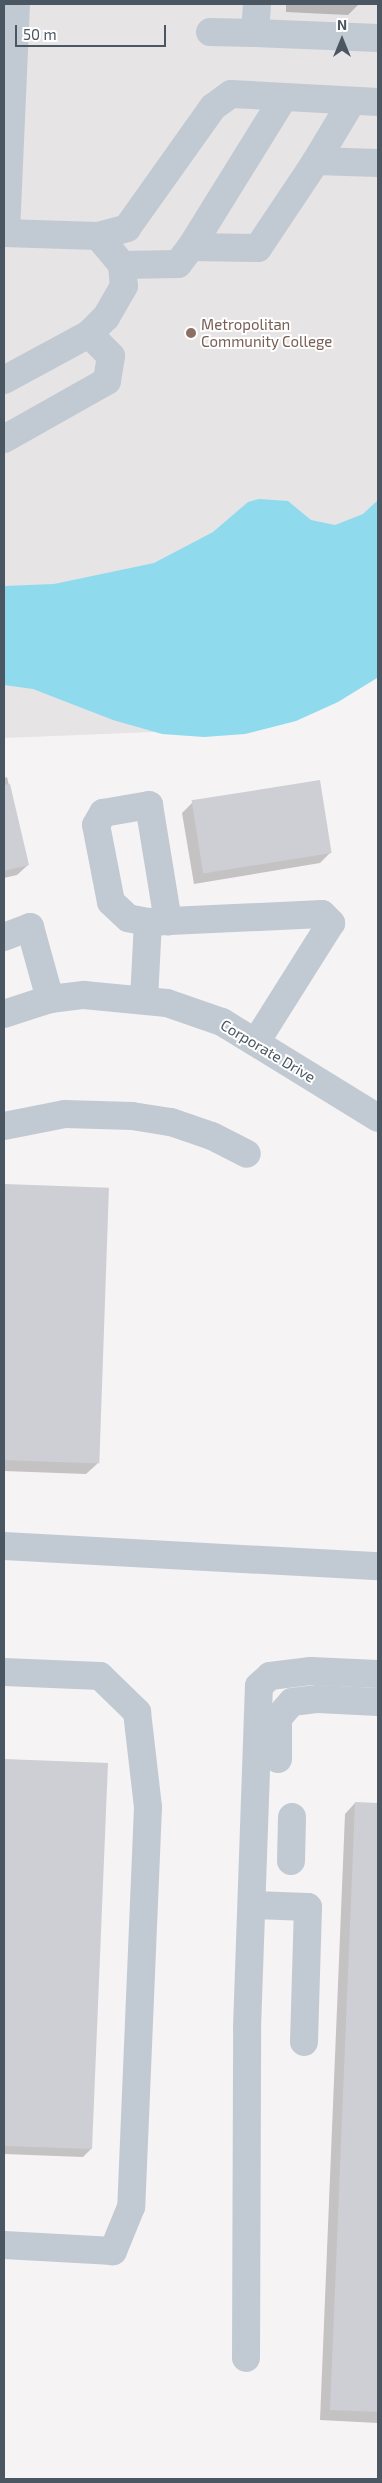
<!DOCTYPE html>
<style>
body{margin:0}
#map{position:relative;width:382px;height:2483px;overflow:hidden;background:#f5f3f3;font-family:"Exo 2",sans-serif}
div>[style]{position:absolute}
.education>*{inset:0;background:#e6e4e5}
.water>*{inset:0;background:#90daee}
.shadow>*{inset:0;background:#0003}
.building>*{inset:0;background:#cdcfd5;transform-origin:0 0}
.minor>*{height:28px;margin:-14px;padding:0 14px;transform-origin:14px;border-radius:14px;background:#c1cad2}
.dots>*{width:14px;height:14px;translate:-50% -50%;box-sizing:border-box;border:2px solid #fff;border-radius:50%}
span{translate:-50% -50%;white-space:nowrap;text-align:center;line-height:1.15;-webkit-text-stroke:4px #fff;paint-order:stroke}
.education-label{font-size:15px;color:#785e54}
.left{translate:0 -50%;text-align:left}
.street-label{font-size:15px;color:#4a5661}
.frame{position:absolute;inset:0;border:5px solid #4a5661;pointer-events:none}
.north{position:absolute;left:317px;top:15px;width:50px;height:50px;-webkit-text-stroke:4px #fff;paint-order:stroke;rotate:0deg;font-size:14px;font-weight:700;line-height:20px;text-align:center;color:#4a5661}
.north::after{content:'';display:block;margin:auto;width:18px;height:22px;background:#4a5661;clip-path:polygon(50% 0,100% 100%,50% 72%,0 100%)}
.scale{position:absolute;left:15px;top:25px;width:151px;height:22px;box-sizing:border-box;border:2px solid #4a5661;border-top:0;padding-left:6px;font-size:15px;line-height:18px;white-space:nowrap;color:#4a5661;-webkit-text-stroke:4px #fff;paint-order:stroke}
</style>
<div id="map">
<div class="education">
<i style="clip-path:polygon(4px 4px,378px 4px,378px 662px,229px 729px,4px 738px)"></i>
</div>
<div class="water">
<i style="clip-path:polygon(259px 499px,288px 501px,311px 520px,335px 525px,363px 514px,378px 500px,377px 678px,338px 702px,296px 721px,245px 734px,204px 737px,162px 734px,113px 720px,33px 689px,4px 685px,4px 586px,54px 584px,154px 563px,213px 532px,248px 502px)"></i>
</div>
<div class="shadow">
<i style="clip-path:polygon(286px 4px,359px 4px,348px 15px,286px 12px)"></i>
<i style="clip-path:polygon(7px 777px,28px 865px,17px 875px,4px 878px,4px 778px)"></i>
<i style="clip-path:polygon(193px 802px,331px 852px,320px 863px,194px 884px,182px 813px)"></i>
<i style="clip-path:polygon(4px 1185px,108px 1190px,97px 1464px,86px 1474px,4px 1471px)"></i>
<i style="clip-path:polygon(4px 1760px,107px 1764px,91px 2149px,83px 2157px,4px 2154px)"></i>
<i style="clip-path:polygon(355px 1803px,378px 1804px,378px 2423px,320px 2420px,345px 1814px)"></i>
</div>
<div class="building">
<i style="left:320px;top:780px;width:74px;height:130px;rotate:81deg"></i>
<i style="clip-path:polygon(10px 784px,29px 865px,4px 871px,4px 785px)"></i>
<i style="left:4px;top:1184px;width:105px;height:276px;rotate:2deg"></i>
<i style="clip-path:polygon(4px 1759px,108px 1763px,92px 2149px,4px 2146px)"></i>
<i style="clip-path:polygon(355px 1802px,378px 1803px,378px 2412px,330px 2410px)"></i>
</div>
<div class="minor">
<i style="left:210px;top:32px;width:45px;rotate:1.3deg"></i>
<i style="left:255px;top:33px;width:29px;rotate:-86deg"></i>
<i style="left:255px;top:33px;width:123px;rotate:2.3deg"></i>
<i style="left:316px;top:161px;width:70px;rotate:-59deg"></i>
<i style="left:4px;top:233px;width:94px;rotate:1.8deg"></i>
<i style="left:98px;top:236px;width:38px;rotate:50deg"></i>
<i style="left:122px;top:265px;width:21px;rotate:85deg"></i>
<i style="left:124px;top:286px;width:36px;rotate:120deg"></i>
<i style="left:106px;top:317px;width:24px;rotate:135deg"></i>
<i style="left:89px;top:334px;width:97px;rotate:151.6deg"></i>
<i style="left:6px;top:233px;width:229px;rotate:-87.5deg"></i>
<i style="left:98px;top:236px;width:30px;rotate:-15deg"></i>
<i style="left:127px;top:228px;width:148px;rotate:-54.6deg"></i>
<i style="left:213px;top:107px;width:22px;rotate:-36deg"></i>
<i style="left:231px;top:94px;width:147px;rotate:3.1deg"></i>
<i style="left:191px;top:247px;width:176px;rotate:-58.2deg"></i>
<i style="left:122px;top:265px;width:56px;rotate:-1deg"></i>
<i style="left:178px;top:264px;width:21px;rotate:-53deg"></i>
<i style="left:191px;top:247px;width:67px;rotate:0.9deg"></i>
<i style="left:258px;top:248px;width:105px;rotate:-56.3deg"></i>
<i style="left:316px;top:161px;width:62px;rotate:1.8deg"></i>
<i style="left:4px;top:439px;width:118px;rotate:-29.4deg"></i>
<i style="left:107px;top:381px;width:25px;rotate:-81deg"></i>
<i style="left:111px;top:356px;width:31px;rotate:-135deg"></i>
<i style="left:148px;top:922px;width:20px;rotate:-169deg"></i>
<i style="left:128px;top:918px;width:23px;rotate:-137deg"></i>
<i style="left:111px;top:902px;width:78px;rotate:-101deg"></i>
<i style="left:96px;top:825px;width:14px;rotate:-60deg"></i>
<i style="left:103px;top:813px;width:47px;rotate:-9.9deg"></i>
<i style="left:149px;top:805px;width:118px;rotate:80.7deg"></i>
<i style="left:4px;top:937px;width:28px;rotate:-21deg"></i>
<i style="left:30px;top:927px;width:75px;rotate:74.5deg"></i>
<i style="left:144px;top:1000px;width:78px;rotate:-87.1deg"></i>
<i style="left:148px;top:922px;width:174px;rotate:-2.6deg"></i>
<i style="left:322px;top:914px;width:13px;rotate:45deg"></i>
<i style="left:331px;top:923px;width:141px;rotate:122.2deg"></i>
<i style="left:4px;top:1014px;width:48px;rotate:-18.1deg"></i>
<i style="left:50px;top:999px;width:34px;rotate:-7deg"></i>
<i style="left:84px;top:995px;width:83px;rotate:5.5deg"></i>
<i style="left:167px;top:1003px;width:58px;rotate:19.1deg"></i>
<i style="left:222px;top:1022px;width:183px;rotate:31.6deg"></i>
<i style="left:4px;top:1126px;width:62px;rotate:-11.1deg"></i>
<i style="left:65px;top:1114px;width:67px;rotate:1.7deg"></i>
<i style="left:132px;top:1116px;width:39px;rotate:9deg"></i>
<i style="left:171px;top:1122px;width:43px;rotate:18.9deg"></i>
<i style="left:212px;top:1136px;width:39px;rotate:27deg"></i>
<i style="left:4px;top:1546px;width:375px;rotate:3.1deg"></i>
<i style="left:4px;top:1672px;width:96px;rotate:2.4deg"></i>
<i style="left:100px;top:1676px;width:52px;rotate:44.2deg"></i>
<i style="left:137px;top:1712px;width:96px;rotate:83.4deg"></i>
<i style="left:148px;top:1807px;width:400px;rotate:92.4deg"></i>
<i style="left:131px;top:2207px;width:48px;rotate:112.2deg"></i>
<i style="left:113px;top:2251px;width:109px;rotate:-176.8deg"></i>
<i style="left:278px;top:1759px;width:41px;rotate:-90deg"></i>
<i style="left:278px;top:1718px;width:21px;rotate:-49deg"></i>
<i style="left:292px;top:1702px;width:26px;rotate:-7deg"></i>
<i style="left:318px;top:1699px;width:60px;rotate:2.9deg"></i>
<i style="left:291px;top:1861px;width:44px;rotate:-88.7deg"></i>
<i style="left:252px;top:1905px;width:56px;rotate:2deg"></i>
<i style="left:308px;top:1907px;width:135px;rotate:91.7deg"></i>
<i style="left:246px;top:2358px;width:330px;rotate:-89.8deg"></i>
<i style="left:247px;top:2028px;width:342px;rotate:-88deg"></i>
<i style="left:259px;top:1686px;width:15px;rotate:-42deg"></i>
<i style="left:270px;top:1676px;width:41px;rotate:-7deg"></i>
<i style="left:311px;top:1671px;width:67px;rotate:2.6deg"></i>
</div>
<div class="dots">
<i style="left:191px;top:333px;background:#8d6e63"></i>
</div>
<div class="education-label">
<span class="left" style="left:201px;top:333px">Metropolitan<br>Community College</span>
</div>
<div class="street-label">
<span style="left:268px;top:1051px;rotate:31deg">Corporate Drive</span>
</div>
<div class="frame"></div>
<div class="north">N</div>
<div class="scale">50 m</div>
</div>
